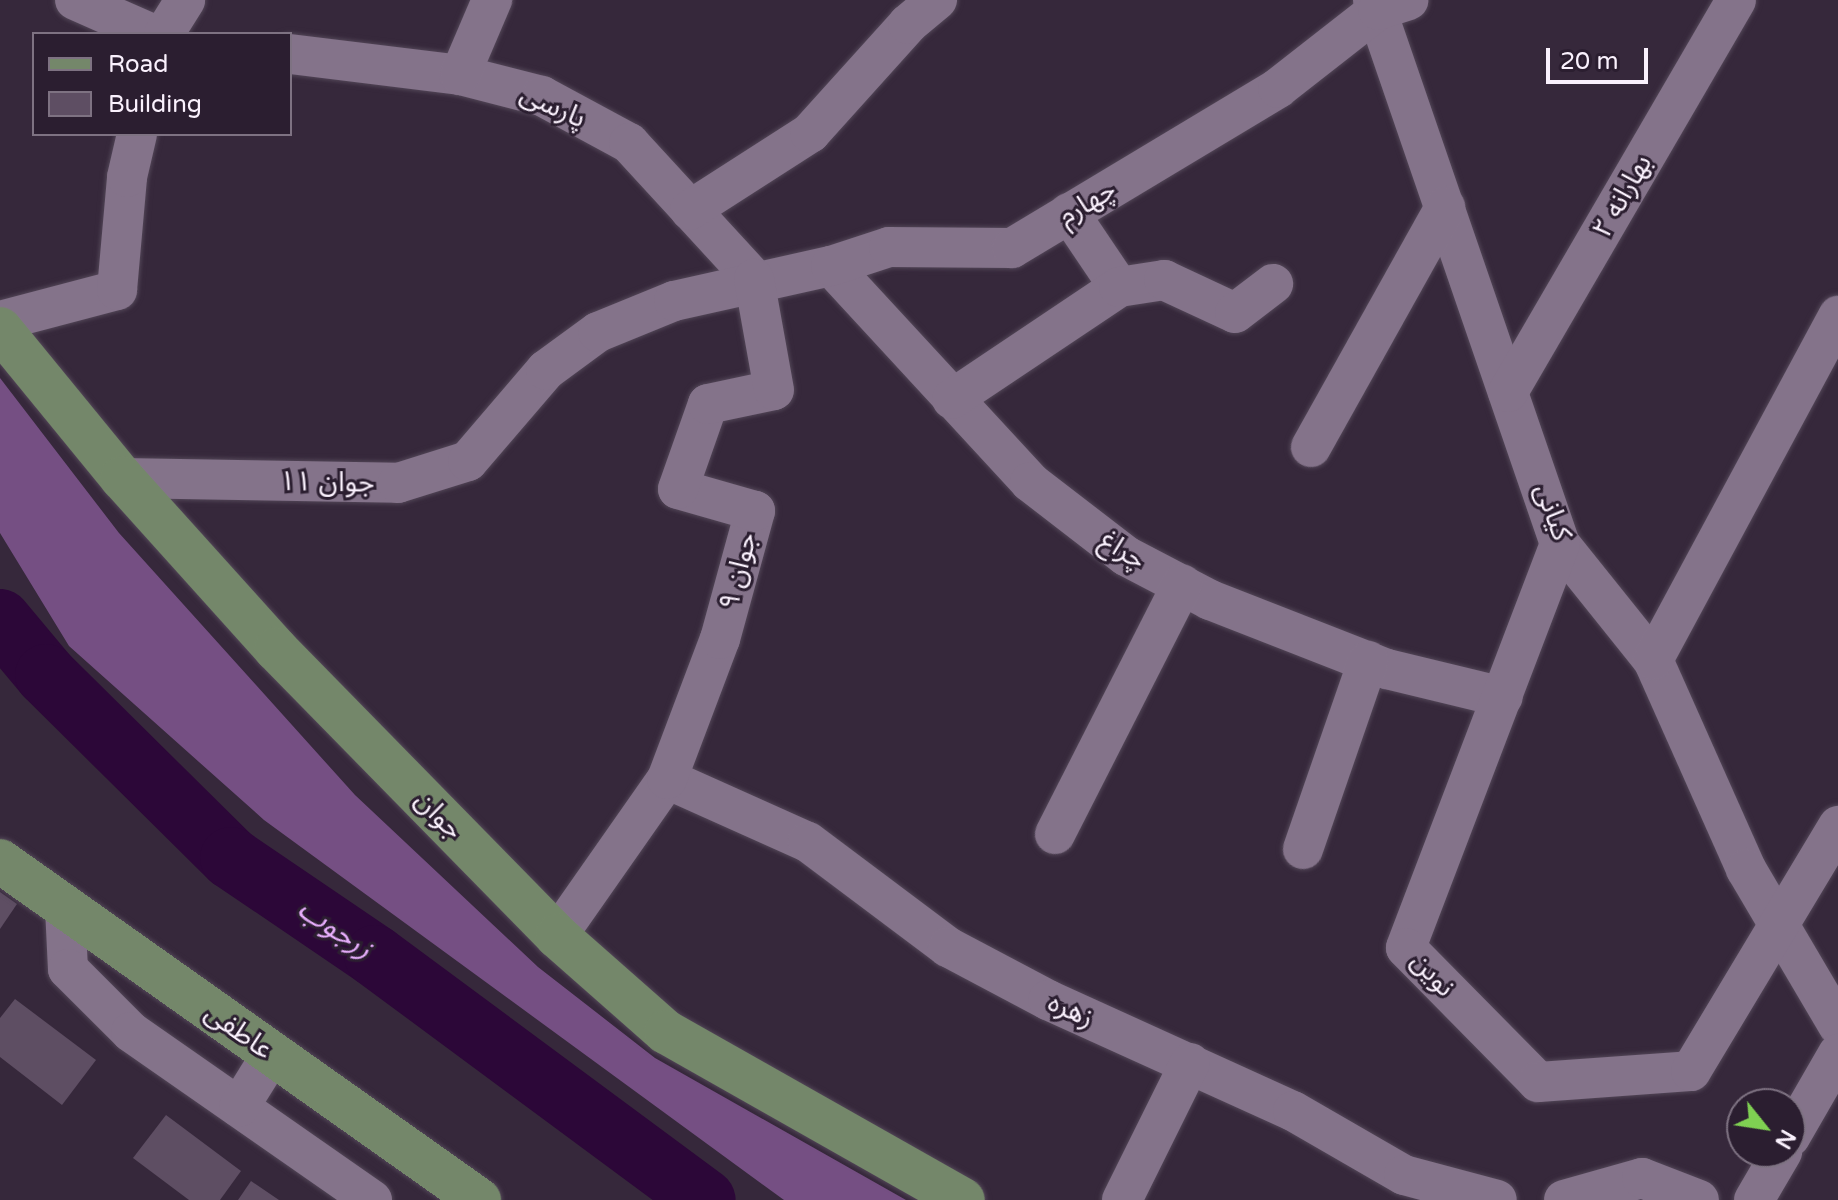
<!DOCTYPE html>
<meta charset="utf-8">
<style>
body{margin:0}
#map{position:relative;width:1838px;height:1200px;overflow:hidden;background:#36283b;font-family:"Varela Round","Noto Sans Arabic",sans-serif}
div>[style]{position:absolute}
.forest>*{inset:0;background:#754f83}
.river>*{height:62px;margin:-31px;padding:0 31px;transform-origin:31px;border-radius:31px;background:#2c0738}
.building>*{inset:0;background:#5e4e63}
.roads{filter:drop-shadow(0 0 2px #524657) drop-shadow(0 0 2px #524657)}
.minor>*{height:40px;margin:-20px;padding:0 20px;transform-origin:20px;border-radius:20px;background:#84738a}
.major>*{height:44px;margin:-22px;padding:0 22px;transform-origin:22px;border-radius:22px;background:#74876a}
span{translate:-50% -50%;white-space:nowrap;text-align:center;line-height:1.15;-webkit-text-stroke:6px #2b1e30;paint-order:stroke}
.street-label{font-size:28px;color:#faf1fd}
.water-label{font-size:30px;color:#e7aefc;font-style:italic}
.legend{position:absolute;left:32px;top:32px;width:260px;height:104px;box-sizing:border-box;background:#2b1e30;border:2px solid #7e7282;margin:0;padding:10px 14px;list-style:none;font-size:24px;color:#faf1fd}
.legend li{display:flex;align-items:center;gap:16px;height:40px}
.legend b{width:40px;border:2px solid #7e7282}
.north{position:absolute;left:1726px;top:1088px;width:80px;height:80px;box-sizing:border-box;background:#2b1e30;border:2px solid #7e7282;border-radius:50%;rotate:120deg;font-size:22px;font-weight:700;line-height:32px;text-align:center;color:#faf1fd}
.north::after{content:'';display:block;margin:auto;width:28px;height:36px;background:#7fd052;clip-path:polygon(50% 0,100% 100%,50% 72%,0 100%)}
.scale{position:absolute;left:1546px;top:48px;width:102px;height:36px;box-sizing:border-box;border:4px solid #faf1fd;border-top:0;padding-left:10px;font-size:24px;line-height:28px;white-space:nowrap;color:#faf1fd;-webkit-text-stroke:6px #2b1e30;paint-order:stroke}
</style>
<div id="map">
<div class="forest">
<i style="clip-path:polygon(0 378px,119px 533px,355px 795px,538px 967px,655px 1058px,906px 1200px,784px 1200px,264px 820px,69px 646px,0 533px)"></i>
</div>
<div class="river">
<i style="left:0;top:620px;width:72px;rotate:50.1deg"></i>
<i style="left:46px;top:675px;width:260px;rotate:44.7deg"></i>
<i style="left:231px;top:858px;width:174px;rotate:34.2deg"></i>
<i style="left:375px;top:956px;width:410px;rotate:36.5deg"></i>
</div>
<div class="building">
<i style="clip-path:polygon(0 892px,17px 904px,0 929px)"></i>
<i style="clip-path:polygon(15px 999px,96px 1060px,62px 1105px,0 1057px,0 1018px)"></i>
<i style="clip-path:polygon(166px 1115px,241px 1171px,220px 1200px,189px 1200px,133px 1158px)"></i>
<i style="clip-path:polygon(251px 1181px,279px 1200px,238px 1200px)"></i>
</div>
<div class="roads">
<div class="minor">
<i style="left:75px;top:0;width:84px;rotate:23.8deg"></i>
<i style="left:1373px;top:0;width:575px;rotate:71.03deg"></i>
<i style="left:1560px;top:544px;width:149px;rotate:51.3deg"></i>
<i style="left:1653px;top:660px;width:229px;rotate:66deg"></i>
<i style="left:1746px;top:869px;width:181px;rotate:59.5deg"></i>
<i style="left:164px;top:34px;width:40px;rotate:-58deg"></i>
<i style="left:290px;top:54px;width:171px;rotate:7deg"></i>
<i style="left:460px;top:75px;width:85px;rotate:14.4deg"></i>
<i style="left:542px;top:96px;width:99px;rotate:28.4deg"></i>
<i style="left:629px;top:143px;width:185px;rotate:47.4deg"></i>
<i style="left:460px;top:75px;width:82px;rotate:-66.9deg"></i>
<i style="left:690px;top:210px;width:143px;rotate:-32.7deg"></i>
<i style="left:810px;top:133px;width:147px;rotate:-48deg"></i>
<i style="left:908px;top:24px;width:38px;rotate:-40deg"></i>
<i style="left:1069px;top:213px;width:89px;rotate:56deg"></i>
<i style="left:831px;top:266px;width:294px;rotate:47.3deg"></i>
<i style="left:1030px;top:482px;width:121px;rotate:37.6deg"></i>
<i style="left:1126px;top:556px;width:95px;rotate:27.6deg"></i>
<i style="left:1210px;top:600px;width:190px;rotate:21.3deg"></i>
<i style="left:1387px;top:669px;width:119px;rotate:13.6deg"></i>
<i style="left:0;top:321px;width:121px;rotate:-14.8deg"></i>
<i style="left:117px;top:290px;width:113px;rotate:-84.9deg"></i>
<i style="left:127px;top:177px;width:44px;rotate:-76.9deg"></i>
<i style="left:1508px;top:392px;width:453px;rotate:-59.8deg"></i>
<i style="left:952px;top:399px;width:201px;rotate:-33.8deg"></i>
<i style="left:1119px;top:287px;width:46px;rotate:-8.8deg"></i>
<i style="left:1164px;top:280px;width:78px;rotate:24.9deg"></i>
<i style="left:1235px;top:313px;width:48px;rotate:-37.3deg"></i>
<i style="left:1311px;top:447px;width:275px;rotate:-60.8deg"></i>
<i style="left:122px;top:478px;width:276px;rotate:1deg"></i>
<i style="left:398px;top:483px;width:73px;rotate:-17.4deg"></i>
<i style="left:468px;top:461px;width:120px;rotate:-49.4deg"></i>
<i style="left:546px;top:370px;width:64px;rotate:-36.2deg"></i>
<i style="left:598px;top:332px;width:82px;rotate:-22.2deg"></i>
<i style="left:674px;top:301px;width:161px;rotate:-12.6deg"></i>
<i style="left:831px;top:266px;width:61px;rotate:-18.1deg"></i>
<i style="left:889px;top:247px;width:123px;rotate:0.5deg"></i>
<i style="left:1012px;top:248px;width:310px;rotate:-31deg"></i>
<i style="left:1278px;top:88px;width:127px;rotate:-38deg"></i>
<i style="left:1378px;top:10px;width:32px;rotate:-18deg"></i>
<i style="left:1560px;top:544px;width:432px;rotate:110.9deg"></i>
<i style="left:1406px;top:948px;width:188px;rotate:45.4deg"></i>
<i style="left:1538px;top:1082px;width:153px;rotate:-4.1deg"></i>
<i style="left:1691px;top:1071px;width:286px;rotate:-59deg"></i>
<i style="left:1653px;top:660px;width:391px;rotate:-61.7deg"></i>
<i style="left:667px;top:779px;width:154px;rotate:24.1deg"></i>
<i style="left:808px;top:842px;width:175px;rotate:36.9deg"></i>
<i style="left:948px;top:947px;width:113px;rotate:27.9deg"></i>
<i style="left:1048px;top:1000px;width:269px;rotate:24.4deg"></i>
<i style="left:1293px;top:1111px;width:128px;rotate:30deg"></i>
<i style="left:1404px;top:1175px;width:96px;rotate:15deg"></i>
<i style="left:1055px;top:834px;width:280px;rotate:-63deg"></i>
<i style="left:1303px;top:849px;width:199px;rotate:-70.9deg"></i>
<i style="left:65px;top:908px;width:61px;rotate:87.2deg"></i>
<i style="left:68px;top:969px;width:89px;rotate:45deg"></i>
<i style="left:131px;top:1032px;width:294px;rotate:34.9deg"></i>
<i style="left:557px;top:936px;width:192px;rotate:-55deg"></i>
<i style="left:667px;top:779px;width:150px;rotate:-69.3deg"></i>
<i style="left:720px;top:639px;width:133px;rotate:-74.7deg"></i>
<i style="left:755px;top:511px;width:80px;rotate:-164.1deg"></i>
<i style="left:678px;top:489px;width:90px;rotate:-70.6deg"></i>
<i style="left:708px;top:404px;width:67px;rotate:-12deg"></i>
<i style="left:774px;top:390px;width:113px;rotate:-100.2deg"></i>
<i style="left:239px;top:1107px;width:62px;rotate:-58.1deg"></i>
<i style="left:1790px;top:1137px;width:96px;rotate:-60deg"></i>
<i style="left:1122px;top:1200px;width:153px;rotate:-63.6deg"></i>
<i style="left:1564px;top:1200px;width:81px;rotate:-15.8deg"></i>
<i style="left:1642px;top:1178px;width:61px;rotate:21.1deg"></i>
<i style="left:1754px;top:1200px;width:56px;rotate:-59.7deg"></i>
</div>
<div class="major">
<i style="left:0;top:329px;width:193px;rotate:50.7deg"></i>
<i style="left:122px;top:478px;width:230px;rotate:48deg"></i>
<i style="left:276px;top:649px;width:402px;rotate:45.6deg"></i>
<i style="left:557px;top:936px;width:145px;rotate:41.4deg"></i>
<i style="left:666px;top:1032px;width:341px;rotate:29.5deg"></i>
<i style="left:0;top:861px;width:587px;rotate:35.29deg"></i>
</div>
</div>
<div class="street-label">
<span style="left:553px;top:106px;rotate:24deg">پارسی</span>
<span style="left:1622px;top:196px;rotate:-60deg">بهارانه ۲</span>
<span style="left:1087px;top:203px;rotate:-31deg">چهارم</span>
<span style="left:327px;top:482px;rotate:1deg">جوان ۱۱</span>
<span style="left:1553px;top:512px;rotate:70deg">کیانی</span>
<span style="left:1123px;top:550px;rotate:33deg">چراغ</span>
<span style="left:738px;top:571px;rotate:-75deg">جوان ۹</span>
<span style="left:439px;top:815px;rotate:46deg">جوان</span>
<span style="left:1433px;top:974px;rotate:47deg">نوین</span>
<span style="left:1071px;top:1010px;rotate:24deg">زهره</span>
<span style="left:239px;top:1031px;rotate:35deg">عاطفی</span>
</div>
<div class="water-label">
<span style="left:335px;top:929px;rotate:34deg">زرجوب</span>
</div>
<ul class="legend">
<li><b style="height:10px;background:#74876a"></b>Road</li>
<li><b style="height:22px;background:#5e4e63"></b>Building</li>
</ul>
<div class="north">N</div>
<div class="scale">20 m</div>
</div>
